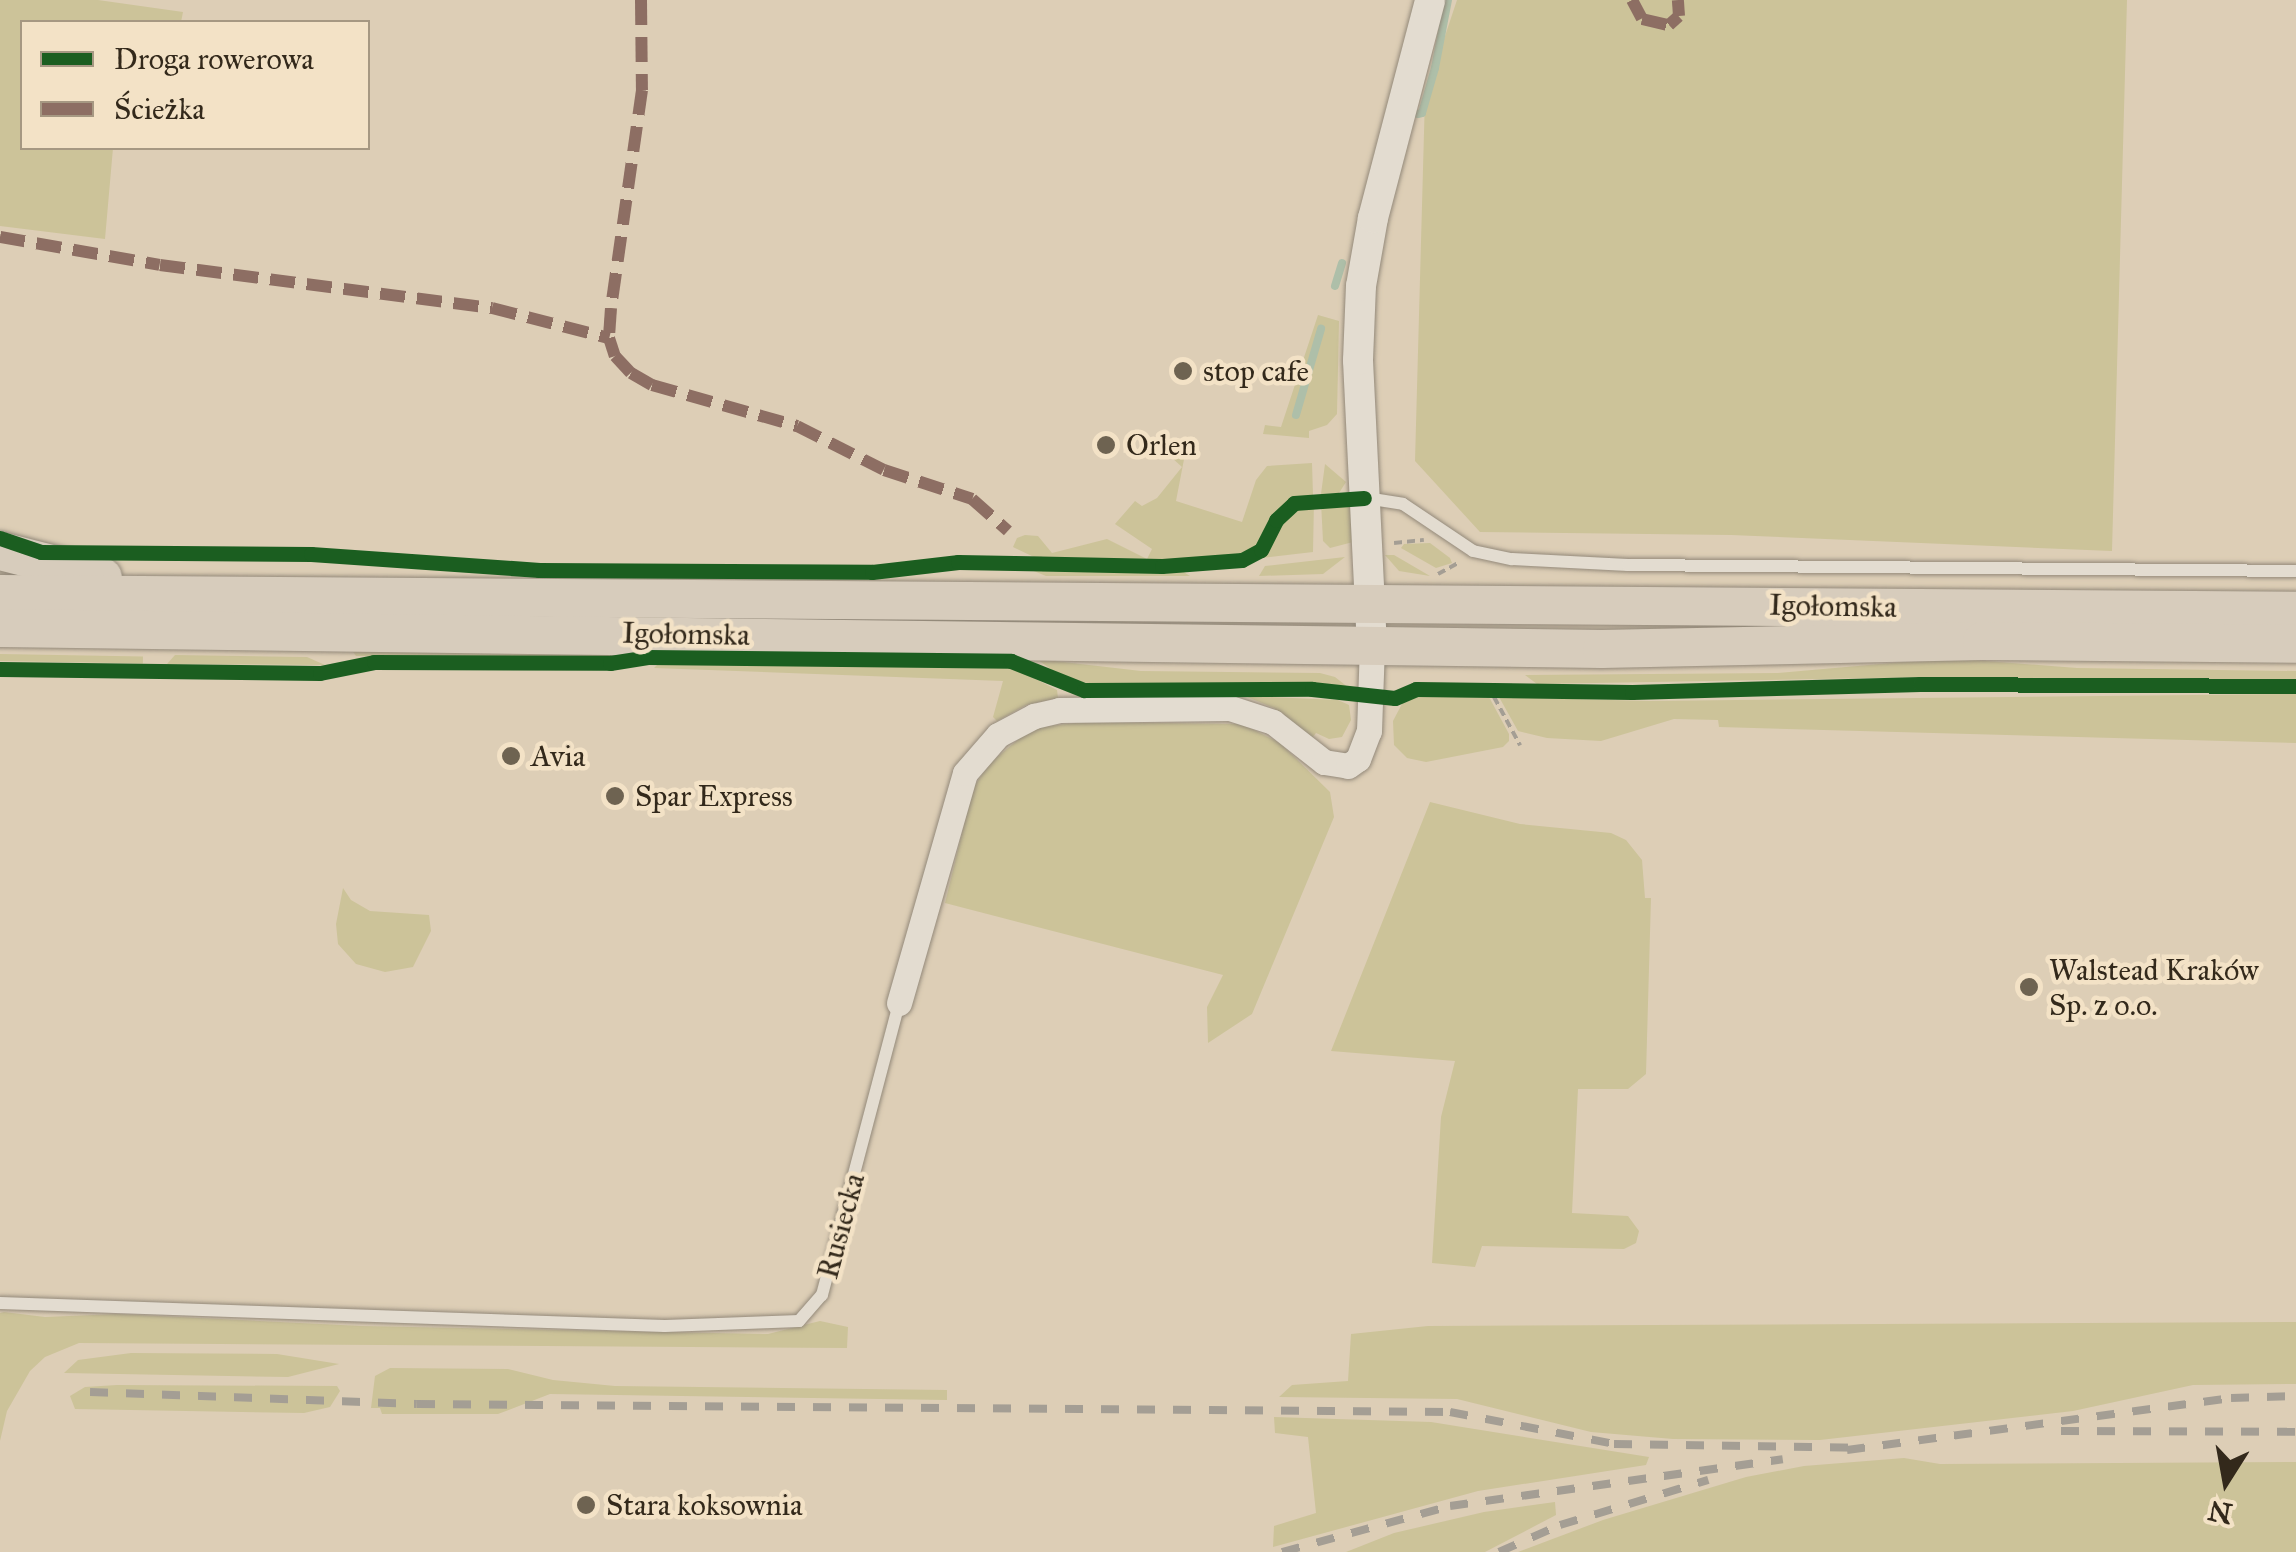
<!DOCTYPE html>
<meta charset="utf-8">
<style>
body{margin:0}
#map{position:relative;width:2296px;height:1552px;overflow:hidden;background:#ddceb6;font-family:"IM FELL Great Primer",serif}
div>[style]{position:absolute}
.green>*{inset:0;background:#ccc399;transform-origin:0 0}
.stream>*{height:8px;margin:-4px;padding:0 4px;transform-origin:4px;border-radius:4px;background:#aebfa9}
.path>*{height:4px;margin-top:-2px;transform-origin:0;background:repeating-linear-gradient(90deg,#a49e94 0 8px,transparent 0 13px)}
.roads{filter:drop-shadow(0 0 2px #93897a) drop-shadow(0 0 2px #93897a)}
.service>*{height:12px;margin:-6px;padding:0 6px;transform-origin:6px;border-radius:6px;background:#e3dcd0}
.minor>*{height:25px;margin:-12.5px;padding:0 12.5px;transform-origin:12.5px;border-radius:12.5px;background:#e3dcd0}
.tertiary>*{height:30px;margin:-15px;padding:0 15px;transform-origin:15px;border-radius:15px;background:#e3dcd0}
.primary>*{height:38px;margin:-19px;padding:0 19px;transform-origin:19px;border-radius:19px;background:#d7ccbc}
.rail>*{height:8px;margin-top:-4px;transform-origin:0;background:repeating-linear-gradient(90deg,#a49e94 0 18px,transparent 0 36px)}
.quiet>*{height:12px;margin-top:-6px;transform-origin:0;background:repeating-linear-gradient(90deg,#8d6e63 0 25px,transparent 0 37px)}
.cycleway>*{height:15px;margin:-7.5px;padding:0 7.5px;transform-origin:7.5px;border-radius:7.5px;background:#1b5e20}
.dots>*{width:28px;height:28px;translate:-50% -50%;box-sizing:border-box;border:5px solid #f3e2c6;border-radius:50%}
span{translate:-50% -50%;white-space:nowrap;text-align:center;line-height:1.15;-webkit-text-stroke:9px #f3e2c6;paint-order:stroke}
.poi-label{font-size:30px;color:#33291b}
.left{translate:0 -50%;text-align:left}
.street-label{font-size:30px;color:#33291b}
.legend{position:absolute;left:20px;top:20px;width:350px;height:130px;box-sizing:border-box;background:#f3e2c6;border:2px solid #a69882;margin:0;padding:12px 18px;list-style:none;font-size:30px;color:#33291b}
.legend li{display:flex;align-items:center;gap:20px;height:50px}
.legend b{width:50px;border:2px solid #a69882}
.north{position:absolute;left:2176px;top:1432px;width:100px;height:100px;-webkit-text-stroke:8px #f3e2c6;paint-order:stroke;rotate:191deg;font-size:28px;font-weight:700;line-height:40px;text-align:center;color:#33291b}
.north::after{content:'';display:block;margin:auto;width:35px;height:45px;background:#33291b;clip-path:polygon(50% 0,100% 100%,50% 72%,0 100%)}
</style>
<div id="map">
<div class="green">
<i style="clip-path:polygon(0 0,98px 0,183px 12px,181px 22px,22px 22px,22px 148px,113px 148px,105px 239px,0 226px)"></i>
<i style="clip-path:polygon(1457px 0,2127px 0,2112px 551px,1731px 535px,1480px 532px,1415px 461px,1425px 96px)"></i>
<i style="clip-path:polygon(1318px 315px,1339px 321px,1337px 414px,1327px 425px,1309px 431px,1309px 438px,1263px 434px,1265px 425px,1281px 427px)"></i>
<i style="clip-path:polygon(1186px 449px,1176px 501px,1242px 522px,1256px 480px,1267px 466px,1312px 463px,1313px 495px,1286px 504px,1263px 543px,1241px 555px,1159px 561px,1080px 561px,1034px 557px,1013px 547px,1017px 538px,1025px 535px,1038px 536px,1052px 553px,1107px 539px,1147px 559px,1152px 549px,1115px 524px,1135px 501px,1142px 506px,1157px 498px,1182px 467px,1171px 457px)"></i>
<i style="clip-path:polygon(1325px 464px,1346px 482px,1339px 493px,1321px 494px)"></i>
<i style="clip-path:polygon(1343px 501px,1352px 508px,1353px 542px,1330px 548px,1323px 541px,1321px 502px)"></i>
<i style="clip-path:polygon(1314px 502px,1313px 552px,1253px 559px,1268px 548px,1289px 511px)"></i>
<i style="clip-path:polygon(1430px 543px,1450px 558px,1452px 563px,1436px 568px,1401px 548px,1404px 544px)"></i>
<i style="clip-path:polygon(1385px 555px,1394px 555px,1430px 576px,1399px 571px)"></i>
<i style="clip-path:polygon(1345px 557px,1323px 574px,1259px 576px,1265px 566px)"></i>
<i style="clip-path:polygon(1029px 569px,1182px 571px,1190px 576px,1046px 576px)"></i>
<i style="clip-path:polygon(349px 646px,610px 649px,609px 656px,356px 656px)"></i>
<i style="left:0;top:654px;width:143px;height:7px;rotate:1deg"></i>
<i style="clip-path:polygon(175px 655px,307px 657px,325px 665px,167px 664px)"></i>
<i style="clip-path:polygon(1948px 658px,2077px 668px,2296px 671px,2296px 680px,1926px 677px,1537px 684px,1525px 675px,1778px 673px)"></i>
<i style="clip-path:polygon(1037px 659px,1141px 671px,1320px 673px,1335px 677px,1349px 688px,1314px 683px,1087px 683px,1060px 676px)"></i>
<i style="clip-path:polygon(658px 664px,1014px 668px,1057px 690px,1058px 698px,1026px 705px,997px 721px,993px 717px,1003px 681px,654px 668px)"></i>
<i style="clip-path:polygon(2296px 694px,2296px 743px,1719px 727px,1718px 720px,1674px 719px,1601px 741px,1547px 738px,1518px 731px,1499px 697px,1649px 701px)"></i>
<i style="clip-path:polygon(1245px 696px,1338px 700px,1349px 705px,1351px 720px,1342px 737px,1329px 739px,1316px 733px,1312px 738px,1274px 708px)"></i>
<i style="clip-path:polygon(1420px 696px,1489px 697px,1509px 734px,1509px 741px,1503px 747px,1426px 762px,1407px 758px,1394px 745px,1393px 721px,1404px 700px)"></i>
<i style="clip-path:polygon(1084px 722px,1242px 724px,1280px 743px,1330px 792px,1334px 817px,1252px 1014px,1208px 1043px,1207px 1007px,1223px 975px,945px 903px,973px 788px,990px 763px,1025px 734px,1041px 727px)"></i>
<i style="clip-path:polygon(1430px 802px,1520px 824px,1611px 833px,1626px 840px,1642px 860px,1645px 898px,1651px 898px,1646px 1074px,1628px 1089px,1578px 1089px,1572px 1213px,1628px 1216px,1639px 1231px,1636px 1243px,1624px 1249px,1482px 1246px,1475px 1267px,1432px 1263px,1441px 1117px,1455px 1061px,1331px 1051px)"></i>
<i style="clip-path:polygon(343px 888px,351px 900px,370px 911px,429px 915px,431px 931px,413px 967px,385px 972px,356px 964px,338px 944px,336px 924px)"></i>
<i style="clip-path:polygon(4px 1312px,45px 1317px,118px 1314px,361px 1326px,768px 1334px,820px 1321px,848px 1327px,847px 1348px,79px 1343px,45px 1357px,30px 1371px,7px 1411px,0 1441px,0 1313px)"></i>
<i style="clip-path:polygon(2296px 1322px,2296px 1384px,2193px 1385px,2073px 1411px,1820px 1440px,1673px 1439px,1591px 1432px,1457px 1399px,1279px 1397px,1292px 1385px,1348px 1381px,1351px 1334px,1428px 1326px)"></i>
<i style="clip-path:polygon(131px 1353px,277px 1354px,339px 1364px,288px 1377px,64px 1373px,78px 1360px)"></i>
<i style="clip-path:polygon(390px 1368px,508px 1369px,553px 1380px,615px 1386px,947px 1390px,947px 1400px,550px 1394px,498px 1414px,382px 1414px,380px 1408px,371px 1408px,375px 1376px)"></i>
<i style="clip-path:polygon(117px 1385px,337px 1386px,340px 1391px,330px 1407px,304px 1413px,75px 1409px,70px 1396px,85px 1387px)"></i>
<i style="clip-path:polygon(1274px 1417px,1431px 1422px,1649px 1457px,1646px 1465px,1478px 1491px,1273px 1547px,1274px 1526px,1316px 1513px,1308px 1437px,1275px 1433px)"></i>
<i style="clip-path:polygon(1904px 1458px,1940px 1464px,2296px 1462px,2296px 1552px,1518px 1552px,1603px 1520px,1746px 1477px,1804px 1466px)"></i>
<i style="clip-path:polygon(1555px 1502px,1556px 1515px,1485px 1552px,1346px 1552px,1394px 1533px,1484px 1512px)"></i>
</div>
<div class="stream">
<i style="left:1418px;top:114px;width:4px;rotate:-14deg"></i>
<i style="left:1422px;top:113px;width:47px;rotate:-73.9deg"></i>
<i style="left:1435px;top:68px;width:69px;rotate:-79.2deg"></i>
<i style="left:1335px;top:286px;width:24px;rotate:-73deg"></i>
<i style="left:1296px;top:415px;width:90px;rotate:-73.8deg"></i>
</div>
<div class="path">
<i style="left:1394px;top:543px;width:30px;rotate:-6deg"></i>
<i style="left:1438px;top:574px;width:25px;rotate:-29deg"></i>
<i style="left:1494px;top:691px;width:6px;rotate:90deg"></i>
<i style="left:1494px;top:697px;width:55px;rotate:61.6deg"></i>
</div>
<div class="roads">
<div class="service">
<i style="left:1366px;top:498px;width:37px;rotate:9deg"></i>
<i style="left:1403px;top:504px;width:84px;rotate:33.9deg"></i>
<i style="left:1473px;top:551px;width:40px;rotate:12deg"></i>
<i style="left:1512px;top:559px;width:116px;rotate:3deg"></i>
<i style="left:1628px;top:565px;width:668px;rotate:0.51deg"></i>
<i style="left:0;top:1303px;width:665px;rotate:1.98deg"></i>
<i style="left:665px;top:1326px;width:134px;rotate:-2.1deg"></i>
<i style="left:799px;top:1321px;width:35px;rotate:-49deg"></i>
<i style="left:822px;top:1295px;width:302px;rotate:-75.2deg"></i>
</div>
<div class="minor">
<i style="left:899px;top:1003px;width:239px;rotate:-74deg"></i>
<i style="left:965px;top:773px;width:50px;rotate:-49deg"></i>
<i style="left:998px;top:735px;width:41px;rotate:-27.8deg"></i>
<i style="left:1034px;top:716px;width:26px;rotate:-13deg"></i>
<i style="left:1059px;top:710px;width:171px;rotate:-0.7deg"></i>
<i style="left:1230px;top:708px;width:45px;rotate:18deg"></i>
<i style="left:1273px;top:722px;width:65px;rotate:38.1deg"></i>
<i style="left:1324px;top:762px;width:24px;rotate:9deg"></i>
<i style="left:1348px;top:766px;width:12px;rotate:-35deg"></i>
<i style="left:1358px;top:759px;width:30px;rotate:-69deg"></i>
<i style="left:1369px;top:731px;width:84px;rotate:-88deg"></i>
</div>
<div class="tertiary">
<i style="left:1372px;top:647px;width:287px;rotate:-92.8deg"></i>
<i style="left:1358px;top:360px;width:74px;rotate:-87.7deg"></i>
<i style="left:1361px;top:286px;width:69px;rotate:-80deg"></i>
<i style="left:1373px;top:218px;width:225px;rotate:-75.3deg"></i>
</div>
<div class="primary">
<i style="left:0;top:551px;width:106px;rotate:14.2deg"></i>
<i style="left:0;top:594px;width:2296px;rotate:0.42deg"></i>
<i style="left:0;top:628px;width:1602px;rotate:0.75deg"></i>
<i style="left:1602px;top:649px;width:380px;rotate:-1.2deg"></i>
<i style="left:1982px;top:641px;width:314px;rotate:0.5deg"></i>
</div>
</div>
<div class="rail">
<i style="left:90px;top:1392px;width:327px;rotate:2.1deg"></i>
<i style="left:417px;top:1404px;width:1033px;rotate:0.44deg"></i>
<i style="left:1450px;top:1412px;width:167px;rotate:11deg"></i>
<i style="left:1614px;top:1444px;width:244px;rotate:0.9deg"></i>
<i style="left:2061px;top:1431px;width:235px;rotate:0.2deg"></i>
<i style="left:1847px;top:1450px;width:388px;rotate:-7.7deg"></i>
<i style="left:2231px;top:1398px;width:65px;rotate:-1.8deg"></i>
<i style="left:1282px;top:1552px;width:174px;rotate:-15.3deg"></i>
<i style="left:1450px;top:1506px;width:336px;rotate:-8deg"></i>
<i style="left:1499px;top:1552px;width:67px;rotate:-23.9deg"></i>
<i style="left:1560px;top:1525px;width:155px;rotate:-16.9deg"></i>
</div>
<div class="quiet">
<i style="left:641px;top:0;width:90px;rotate:89.4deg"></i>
<i style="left:642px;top:90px;width:220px;rotate:98.1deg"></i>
<i style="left:611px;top:308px;width:30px;rotate:94deg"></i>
<i style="left:609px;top:338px;width:19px;rotate:72deg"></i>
<i style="left:615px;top:356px;width:23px;rotate:47deg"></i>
<i style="left:631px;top:373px;width:24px;rotate:30deg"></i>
<i style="left:652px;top:385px;width:151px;rotate:15.8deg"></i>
<i style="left:797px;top:426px;width:97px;rotate:26.8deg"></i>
<i style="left:884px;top:470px;width:93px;rotate:18.2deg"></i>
<i style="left:972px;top:499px;width:48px;rotate:41.6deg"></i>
<i style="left:1632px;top:0;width:21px;rotate:62deg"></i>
<i style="left:1642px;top:19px;width:28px;rotate:13deg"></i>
<i style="left:1669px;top:25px;width:13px;rotate:-42deg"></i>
<i style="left:1679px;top:16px;width:16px;rotate:-94deg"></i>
<i style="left:0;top:237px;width:162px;rotate:9.9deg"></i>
<i style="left:160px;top:265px;width:335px;rotate:7.4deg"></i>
<i style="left:492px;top:308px;width:121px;rotate:14.4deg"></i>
</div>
<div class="cycleway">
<i style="left:0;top:538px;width:43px;rotate:18.9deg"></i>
<i style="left:41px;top:552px;width:270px;rotate:0.4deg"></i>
<i style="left:311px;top:554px;width:229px;rotate:4deg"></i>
<i style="left:539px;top:570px;width:333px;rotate:0.3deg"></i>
<i style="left:872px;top:572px;width:87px;rotate:-6.6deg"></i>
<i style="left:958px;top:562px;width:204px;rotate:1.1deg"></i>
<i style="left:1162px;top:566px;width:80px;rotate:-4.3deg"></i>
<i style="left:1242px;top:560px;width:21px;rotate:-28deg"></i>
<i style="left:1261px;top:550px;width:34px;rotate:-63deg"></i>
<i style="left:1276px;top:520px;width:25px;rotate:-43deg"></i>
<i style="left:1294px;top:503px;width:70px;rotate:-4.1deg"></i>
<i style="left:0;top:669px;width:320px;rotate:0.7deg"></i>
<i style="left:320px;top:673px;width:55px;rotate:-11.5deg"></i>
<i style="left:374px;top:662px;width:236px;rotate:0.2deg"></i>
<i style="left:610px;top:663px;width:38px;rotate:-9deg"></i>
<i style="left:648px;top:657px;width:363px;rotate:0.6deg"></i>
<i style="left:1011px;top:661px;width:79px;rotate:21.7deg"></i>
<i style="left:1084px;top:690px;width:228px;rotate:-0.3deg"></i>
<i style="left:1312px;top:689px;width:83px;rotate:6.2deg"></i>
<i style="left:1395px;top:698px;width:23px;rotate:-23deg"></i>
<i style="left:1416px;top:689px;width:216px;rotate:0.8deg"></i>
<i style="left:1632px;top:692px;width:288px;rotate:-1.6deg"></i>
<i style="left:1920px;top:684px;width:376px;rotate:0.3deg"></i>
</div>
<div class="dots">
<i style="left:1183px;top:371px;background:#6e6351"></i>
<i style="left:1106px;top:445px;background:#6e6351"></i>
<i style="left:511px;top:756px;background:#6e6351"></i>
<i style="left:615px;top:796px;background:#6e6351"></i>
<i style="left:2029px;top:987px;background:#6e6351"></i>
<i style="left:586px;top:1505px;background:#6e6351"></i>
</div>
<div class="poi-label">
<span class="left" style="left:1203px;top:371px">stop cafe</span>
<span class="left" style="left:1126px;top:445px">Orlen</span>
<span class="left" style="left:531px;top:756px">Avia</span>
<span class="left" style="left:635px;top:796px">Spar Express</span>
<span class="left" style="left:2049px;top:987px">Walstead Kraków<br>Sp. z o.o.</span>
<span class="left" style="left:606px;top:1505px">Stara koksownia</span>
</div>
<div class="street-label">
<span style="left:1833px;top:606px;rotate:1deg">Igołomska</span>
<span style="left:686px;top:634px;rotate:1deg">Igołomska</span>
<span style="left:841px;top:1226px;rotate:-75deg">Rusiecka</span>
</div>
<ul class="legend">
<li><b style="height:12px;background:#1b5e20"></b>Droga rowerowa</li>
<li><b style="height:12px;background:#8d6e63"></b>Ścieżka</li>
</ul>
<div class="north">N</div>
</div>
